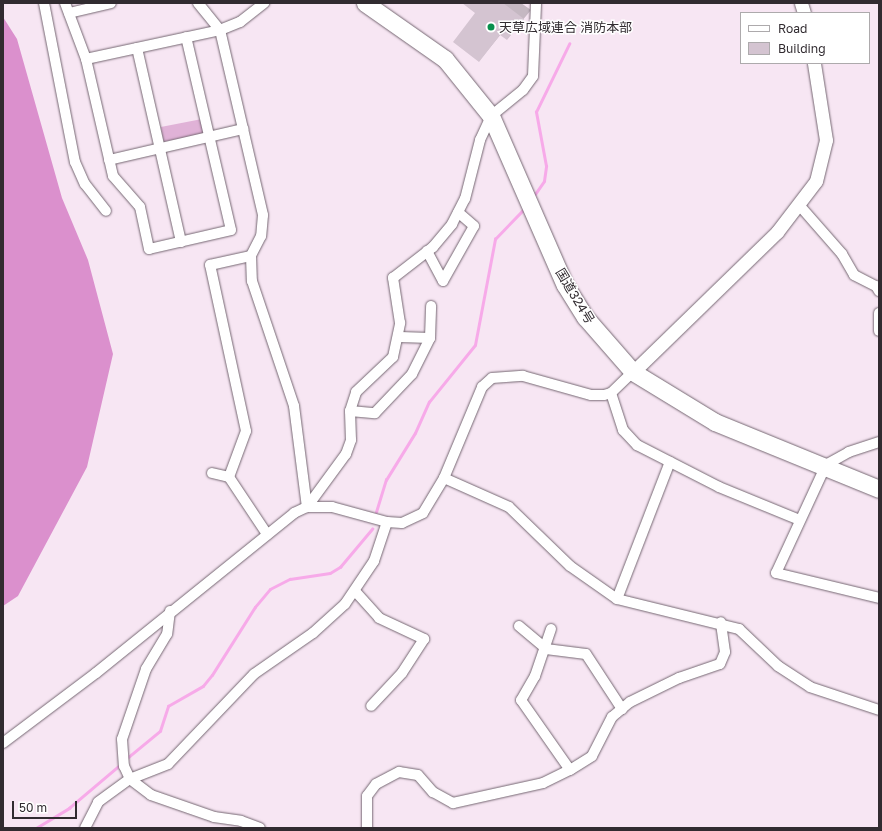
<!DOCTYPE html>
<meta charset="utf-8">
<style>
body{margin:0}
#map{position:relative;width:882px;height:831px;overflow:hidden;background:#f7e6f3;font-family:"Golos Text","Noto Sans JP",sans-serif}
div>[style]{position:absolute}
.green>*{inset:0;background:#e0b2d7;transform-origin:0 0}
.forest>*{inset:0;background:#db90cd}
.shadow>*{inset:0;background:#0003}
.stream>*{height:2.5px;margin:-1.25px;padding:0 1.25px;transform-origin:1.25px;border-radius:1.25px;background:#f7aae9}
.building>*{inset:0;background:#d4c4d1}
.roads{filter:drop-shadow(0 0 1px #756772) drop-shadow(0 0 1px #756772)}
.minor>*{height:10px;margin:-5px;padding:0 5px;transform-origin:5px;border-radius:5px;background:#fff}
.tertiary>*{height:13px;margin:-6.5px;padding:0 6.5px;transform-origin:6.5px;border-radius:6.5px;background:#fff}
.trunk>*{height:17px;margin:-8.5px;padding:0 8.5px;transform-origin:8.5px;border-radius:8.5px;background:#fff}
.dots>*{width:11px;height:11px;translate:-50% -50%;box-sizing:border-box;border:2px solid #fff;border-radius:50%}
span{translate:-50% -50%;white-space:nowrap;text-align:center;line-height:1.15;-webkit-text-stroke:3px #fff;paint-order:stroke}
.poi-label{font-size:13px;color:#312b30}
.left{translate:0 -50%;text-align:left}
.street-label{font-size:13px;color:#312b30}
.frame{position:absolute;inset:0;border:4px solid #312b30;pointer-events:none}
.legend{position:absolute;left:740px;top:12px;width:130px;height:52px;box-sizing:border-box;background:#fff;border:1px solid #adaaac;margin:0;padding:5px 7px;list-style:none;font-size:12px;color:#312b30}
.legend li{display:flex;align-items:center;gap:8px;height:20px}
.legend b{width:20px;border:1px solid #adaaac}
.scale{position:absolute;left:12px;top:801px;width:65px;height:18px;box-sizing:border-box;border:2px solid #312b30;border-top:0;padding-left:5px;font-size:12px;line-height:14px;white-space:nowrap;color:#312b30;-webkit-text-stroke:3px #fff;paint-order:stroke}
</style>
<div id="map">
<div class="green">
<i style="left:202px;top:119px;width:15px;height:42px;rotate:79deg"></i>
</div>
<div class="forest">
<i style="clip-path:polygon(3px 17px,17px 39px,62px 198px,88px 260px,113px 354px,87px 467px,18px 596px,3px 606px)"></i>
</div>
<div class="shadow">
<i style="clip-path:polygon(464px 3px,521px 3px,531px 10px,507px 39px,501px 34px,479px 61px,476px 13px)"></i>
</div>
<div class="stream">
<i style="left:533px;top:197px;width:19px;rotate:-55deg"></i>
<i style="left:544px;top:181px;width:15px;rotate:-82deg"></i>
<i style="left:546px;top:166px;width:55px;rotate:-100.5deg"></i>
<i style="left:536px;top:112px;width:76px;rotate:-64.1deg"></i>
<i style="left:376px;top:512px;width:34px;rotate:-73deg"></i>
<i style="left:386px;top:480px;width:55px;rotate:-58.3deg"></i>
<i style="left:415px;top:433px;width:34px;rotate:-66deg"></i>
<i style="left:429px;top:402px;width:73px;rotate:-51.1deg"></i>
<i style="left:475px;top:345px;width:108px;rotate:-79.3deg"></i>
<i style="left:495px;top:239px;width:42px;rotate:-46deg"></i>
<i style="left:126px;top:759px;width:44px;rotate:-39.5deg"></i>
<i style="left:160px;top:731px;width:26px;rotate:-72deg"></i>
<i style="left:168px;top:706px;width:40px;rotate:-29.7deg"></i>
<i style="left:203px;top:686px;width:14px;rotate:-51deg"></i>
<i style="left:212px;top:675px;width:80px;rotate:-57.7deg"></i>
<i style="left:255px;top:607px;width:23px;rotate:-50deg"></i>
<i style="left:270px;top:589px;width:22px;rotate:-27deg"></i>
<i style="left:290px;top:579px;width:40px;rotate:-8.5deg"></i>
<i style="left:330px;top:573px;width:12px;rotate:-31deg"></i>
<i style="left:340px;top:567px;width:50px;rotate:-49.9deg"></i>
<i style="left:36px;top:828px;width:39px;rotate:-31deg"></i>
<i style="left:69px;top:808px;width:68px;rotate:-40.2deg"></i>
</div>
<div class="building">
<i style="clip-path:polygon(462px 3px,503px 3px,524px 19px,507px 40px,500px 35px,479px 62px,453px 42px,475px 13px)"></i>
</div>
<div class="roads">
<div class="minor">
<i style="left:44px;top:3px;width:162px;rotate:79deg"></i>
<i style="left:75px;top:162px;width:24px;rotate:66deg"></i>
<i style="left:85px;top:184px;width:34px;rotate:52deg"></i>
<i style="left:65px;top:3px;width:60px;rotate:69.4deg"></i>
<i style="left:86px;top:59px;width:120px;rotate:77deg"></i>
<i style="left:113px;top:176px;width:41px;rotate:48.9deg"></i>
<i style="left:140px;top:207px;width:43px;rotate:77.9deg"></i>
<i style="left:149px;top:249px;width:84px;rotate:-13deg"></i>
<i style="left:231px;top:230px;width:198px;rotate:-103.1deg"></i>
<i style="left:198px;top:3px;width:35px;rotate:51deg"></i>
<i style="left:220px;top:30px;width:190px;rotate:76.9deg"></i>
<i style="left:263px;top:215px;width:21px;rotate:95deg"></i>
<i style="left:261px;top:236px;width:22px;rotate:117deg"></i>
<i style="left:251px;top:256px;width:25px;rotate:88deg"></i>
<i style="left:252px;top:281px;width:132px;rotate:71.4deg"></i>
<i style="left:294px;top:406px;width:102px;rotate:82.7deg"></i>
<i style="left:69px;top:13px;width:43px;rotate:-13.4deg"></i>
<i style="left:137px;top:48px;width:199px;rotate:77.2deg"></i>
<i style="left:86px;top:59px;width:137px;rotate:-12.2deg"></i>
<i style="left:220px;top:30px;width:22px;rotate:-22deg"></i>
<i style="left:240px;top:22px;width:31px;rotate:-38deg"></i>
<i style="left:109px;top:160px;width:138px;rotate:-13deg"></i>
<i style="left:800px;top:206px;width:64px;rotate:48.8deg"></i>
<i style="left:842px;top:254px;width:24px;rotate:60deg"></i>
<i style="left:854px;top:275px;width:25px;rotate:27deg"></i>
<i style="left:876px;top:286px;width:6px;rotate:59deg"></i>
<i style="left:427px;top:251px;width:34px;rotate:62deg"></i>
<i style="left:443px;top:281px;width:63px;rotate:-60.6deg"></i>
<i style="left:474px;top:226px;width:21px;rotate:-139deg"></i>
<i style="left:879px;top:313px;width:18px;rotate:90deg"></i>
<i style="left:400px;top:337px;width:30px;rotate:2deg"></i>
<i style="left:611px;top:393px;width:39px;rotate:72deg"></i>
<i style="left:623px;top:430px;width:21px;rotate:47deg"></i>
<i style="left:637px;top:445px;width:92px;rotate:27.1deg"></i>
<i style="left:719px;top:487px;width:87px;rotate:22.2deg"></i>
<i style="left:350px;top:411px;width:25px;rotate:5deg"></i>
<i style="left:375px;top:413px;width:54px;rotate:-46.5deg"></i>
<i style="left:412px;top:374px;width:40px;rotate:-63.4deg"></i>
<i style="left:430px;top:338px;width:32px;rotate:-88deg"></i>
<i style="left:879px;top:442px;width:32px;rotate:162deg"></i>
<i style="left:849px;top:452px;width:26px;rotate:151deg"></i>
<i style="left:826px;top:465px;width:119px;rotate:114.8deg"></i>
<i style="left:776px;top:573px;width:106px;rotate:13.6deg"></i>
<i style="left:212px;top:473px;width:17px;rotate:13deg"></i>
<i style="left:229px;top:477px;width:69px;rotate:56.3deg"></i>
<i style="left:229px;top:477px;width:49px;rotate:-69.7deg"></i>
<i style="left:246px;top:431px;width:170px;rotate:-102.2deg"></i>
<i style="left:210px;top:265px;width:42px;rotate:-12.4deg"></i>
<i style="left:444px;top:478px;width:71px;rotate:24deg"></i>
<i style="left:509px;top:507px;width:85px;rotate:44deg"></i>
<i style="left:570px;top:566px;width:57px;rotate:35.1deg"></i>
<i style="left:617px;top:599px;width:126px;rotate:13.8deg"></i>
<i style="left:739px;top:629px;width:54px;rotate:43.5deg"></i>
<i style="left:778px;top:666px;width:38px;rotate:33deg"></i>
<i style="left:810px;top:687px;width:73px;rotate:18.4deg"></i>
<i style="left:307px;top:507px;width:66px;rotate:-53.7deg"></i>
<i style="left:346px;top:454px;width:15px;rotate:-70deg"></i>
<i style="left:351px;top:440px;width:29px;rotate:-92deg"></i>
<i style="left:350px;top:411px;width:20px;rotate:-72deg"></i>
<i style="left:356px;top:392px;width:51px;rotate:-43.4deg"></i>
<i style="left:393px;top:357px;width:35px;rotate:-78deg"></i>
<i style="left:400px;top:323px;width:46px;rotate:-98.8deg"></i>
<i style="left:393px;top:278px;width:51px;rotate:-37.8deg"></i>
<i style="left:433px;top:247px;width:30px;rotate:-50deg"></i>
<i style="left:452px;top:224px;width:28px;rotate:-63deg"></i>
<i style="left:465px;top:199px;width:61px;rotate:-75.7deg"></i>
<i style="left:480px;top:140px;width:26px;rotate:-65deg"></i>
<i style="left:491px;top:116px;width:41px;rotate:-39.1deg"></i>
<i style="left:523px;top:90px;width:17px;rotate:-54deg"></i>
<i style="left:533px;top:76px;width:73px;rotate:-87.6deg"></i>
<i style="left:355px;top:591px;width:36px;rotate:48deg"></i>
<i style="left:379px;top:618px;width:50px;rotate:25deg"></i>
<i style="left:424px;top:639px;width:40px;rotate:122.9deg"></i>
<i style="left:402px;top:673px;width:45px;rotate:133.2deg"></i>
<i style="left:617px;top:599px;width:147px;rotate:-68.9deg"></i>
<i style="left:170px;top:611px;width:23px;rotate:97deg"></i>
<i style="left:167px;top:634px;width:41px;rotate:121deg"></i>
<i style="left:146px;top:669px;width:74px;rotate:108.9deg"></i>
<i style="left:122px;top:739px;width:27px;rotate:86deg"></i>
<i style="left:124px;top:766px;width:14px;rotate:65deg"></i>
<i style="left:130px;top:779px;width:26px;rotate:37deg"></i>
<i style="left:151px;top:795px;width:67px;rotate:19.2deg"></i>
<i style="left:214px;top:817px;width:27px;rotate:8deg"></i>
<i style="left:241px;top:821px;width:20px;rotate:20deg"></i>
<i style="left:519px;top:626px;width:35px;rotate:40deg"></i>
<i style="left:546px;top:649px;width:40px;rotate:7.1deg"></i>
<i style="left:586px;top:654px;width:66px;rotate:56.8deg"></i>
<i style="left:551px;top:629px;width:50px;rotate:108.8deg"></i>
<i style="left:535px;top:676px;width:28px;rotate:120deg"></i>
<i style="left:521px;top:700px;width:85px;rotate:55deg"></i>
<i style="left:3px;top:743px;width:116px;rotate:-37deg"></i>
<i style="left:96px;top:673px;width:255px;rotate:-38.9deg"></i>
<i style="left:294px;top:513px;width:14px;rotate:-25deg"></i>
<i style="left:307px;top:507px;width:25px"></i>
<i style="left:332px;top:507px;width:57px;rotate:15.3deg"></i>
<i style="left:387px;top:522px;width:15px;rotate:4deg"></i>
<i style="left:402px;top:523px;width:23px;rotate:-25deg"></i>
<i style="left:423px;top:513px;width:41px;rotate:-59deg"></i>
<i style="left:444px;top:478px;width:99px;rotate:-67.3deg"></i>
<i style="left:482px;top:387px;width:13px;rotate:-42deg"></i>
<i style="left:492px;top:378px;width:31px;rotate:-4deg"></i>
<i style="left:523px;top:376px;width:71px;rotate:15.6deg"></i>
<i style="left:591px;top:395px;width:13px"></i>
<i style="left:604px;top:395px;width:7px;rotate:-16deg"></i>
<i style="left:611px;top:393px;width:30px;rotate:-44deg"></i>
<i style="left:85px;top:828px;width:29px;rotate:-63deg"></i>
<i style="left:98px;top:802px;width:39px;rotate:-36deg"></i>
<i style="left:130px;top:779px;width:41px;rotate:-21.5deg"></i>
<i style="left:168px;top:764px;width:124px;rotate:-46.3deg"></i>
<i style="left:254px;top:674px;width:72px;rotate:-34.8deg"></i>
<i style="left:313px;top:633px;width:43px;rotate:-42.2deg"></i>
<i style="left:345px;top:604px;width:52px;rotate:-56deg"></i>
<i style="left:374px;top:561px;width:41px;rotate:-71.6deg"></i>
<i style="left:367px;top:828px;width:32px;rotate:-90deg"></i>
<i style="left:367px;top:796px;width:15px;rotate:-53deg"></i>
<i style="left:376px;top:784px;width:26px;rotate:-28deg"></i>
<i style="left:399px;top:772px;width:19px;rotate:9deg"></i>
<i style="left:418px;top:775px;width:23px;rotate:49deg"></i>
<i style="left:433px;top:792px;width:23px;rotate:29deg"></i>
<i style="left:453px;top:803px;width:92px;rotate:-12.5deg"></i>
<i style="left:543px;top:783px;width:30px;rotate:-26deg"></i>
<i style="left:570px;top:770px;width:26px;rotate:-32deg"></i>
<i style="left:592px;top:756px;width:44px;rotate:-62.9deg"></i>
<i style="left:612px;top:717px;width:23px;rotate:-40deg"></i>
<i style="left:630px;top:702px;width:55px;rotate:-26.1deg"></i>
<i style="left:679px;top:678px;width:43px;rotate:-18.9deg"></i>
<i style="left:720px;top:664px;width:13px;rotate:-67deg"></i>
<i style="left:725px;top:652px;width:30px;rotate:-98deg"></i>
</div>
<div class="tertiary">
<i style="left:801px;top:3px;width:10px;rotate:73deg"></i>
<i style="left:633px;top:372px;width:201px;rotate:-44.2deg"></i>
<i style="left:777px;top:232px;width:64px;rotate:-52.6deg"></i>
<i style="left:816px;top:181px;width:42px;rotate:-76.3deg"></i>
<i style="left:826px;top:140px;width:78px;rotate:-98.9deg"></i>
</div>
<div class="trunk">
<i style="left:365px;top:3px;width:98px;rotate:35deg"></i>
<i style="left:445px;top:59px;width:73px;rotate:51.1deg"></i>
<i style="left:491px;top:116px;width:184px;rotate:66.4deg"></i>
<i style="left:565px;top:285px;width:38px;rotate:58deg"></i>
<i style="left:585px;top:317px;width:73px;rotate:48.9deg"></i>
<i style="left:633px;top:372px;width:96px;rotate:31.4deg"></i>
<i style="left:715px;top:422px;width:177px;rotate:22.2deg"></i>
</div>
</div>
<div class="dots">
<i style="left:491px;top:27px;background:#09904d"></i>
</div>
<div class="poi-label">
<span class="left" style="left:499px;top:27px">天草広域連合 消防本部</span>
</div>
<div class="street-label">
<span style="left:575px;top:296px;rotate:59deg">国道324号</span>
</div>
<div class="frame"></div>
<ul class="legend">
<li><b style="height:5px;background:#fff"></b>Road</li>
<li><b style="height:11px;background:#d4c4d1"></b>Building</li>
</ul>
<div class="scale">50 m</div>
</div>
